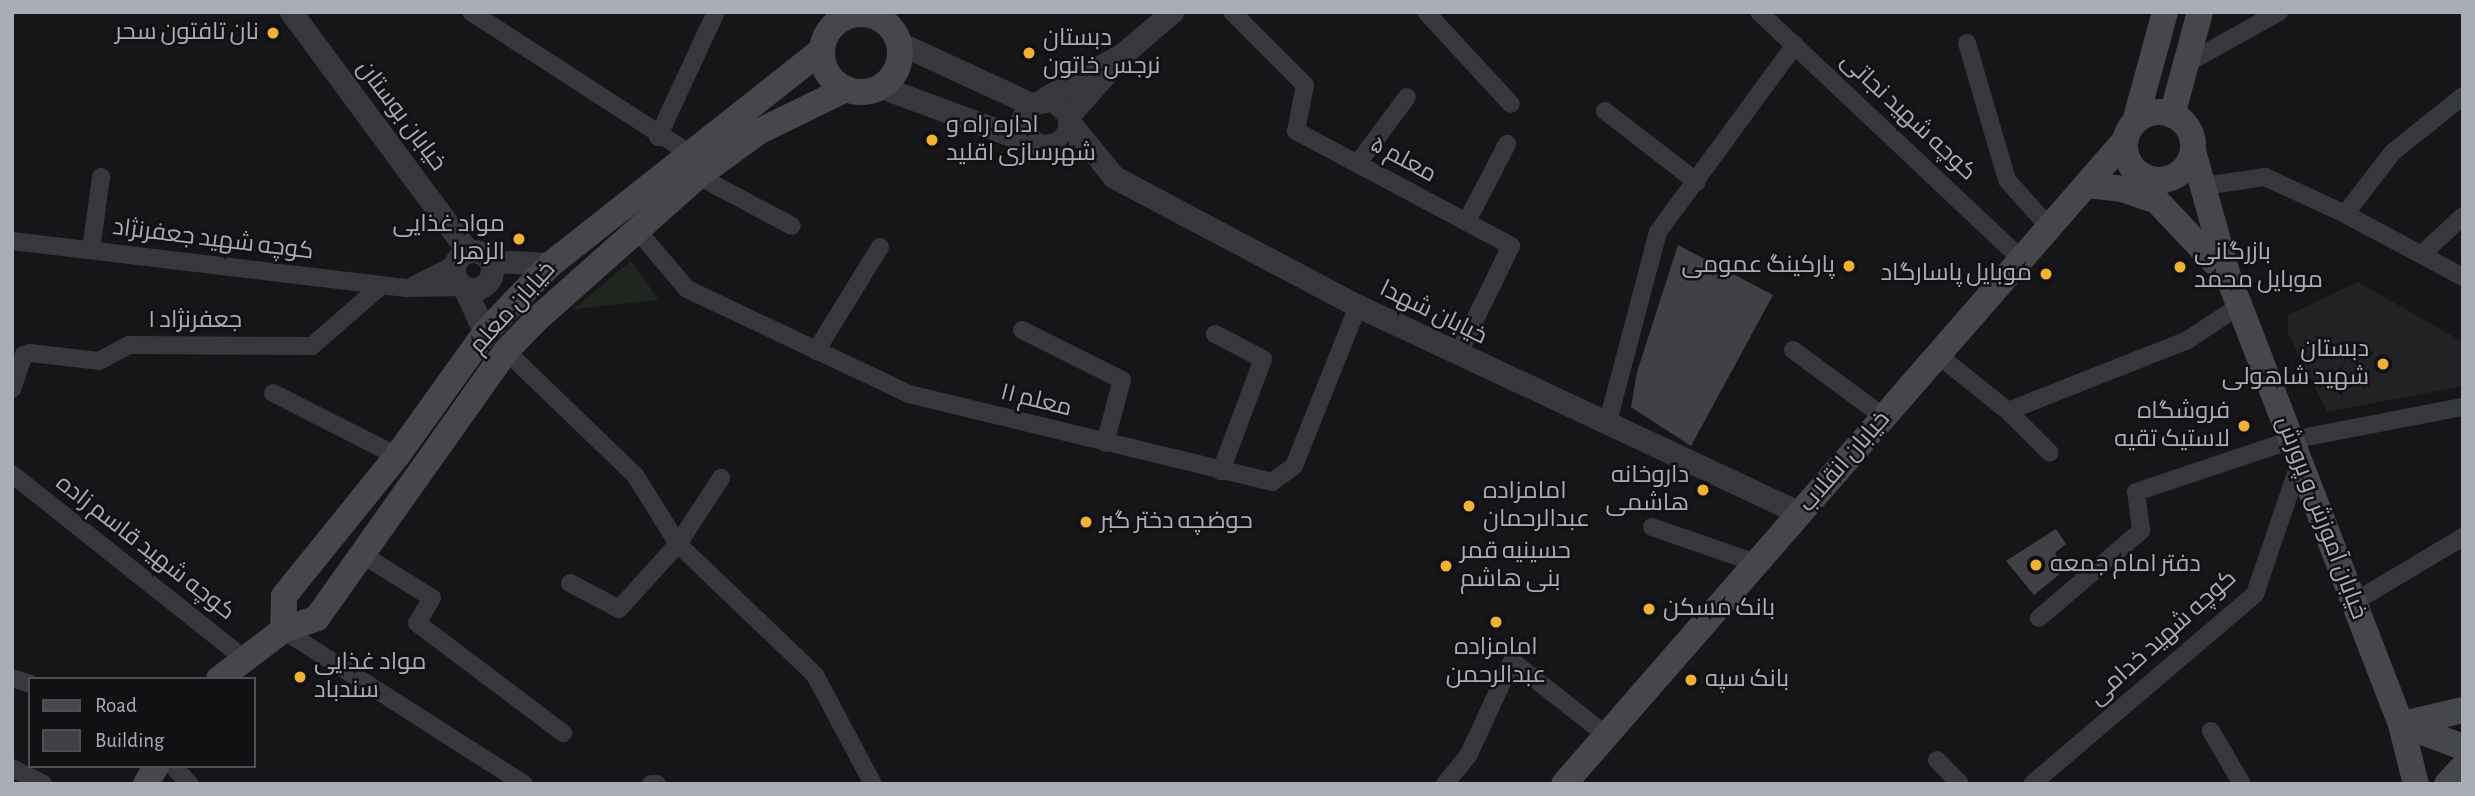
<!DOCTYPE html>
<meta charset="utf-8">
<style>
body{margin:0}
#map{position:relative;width:2475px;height:796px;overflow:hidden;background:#161618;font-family:"Alegreya Sans",Cairo,sans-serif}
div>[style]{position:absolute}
.built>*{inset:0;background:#222225}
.green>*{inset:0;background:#1e261f}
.building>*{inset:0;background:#404145}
.minor>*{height:18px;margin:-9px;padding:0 9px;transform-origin:9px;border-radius:9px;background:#37383d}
.tertiary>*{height:23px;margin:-11.5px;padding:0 11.5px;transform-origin:11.5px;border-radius:11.5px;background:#37383d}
.tertiary>.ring{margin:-11.5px;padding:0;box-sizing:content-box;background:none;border:23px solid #37383d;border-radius:50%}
.secondary>*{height:26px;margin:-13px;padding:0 13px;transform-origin:13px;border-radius:13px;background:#45474d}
.secondary>.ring{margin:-13px;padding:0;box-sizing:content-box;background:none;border:26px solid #45474d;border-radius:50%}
.dots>*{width:19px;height:19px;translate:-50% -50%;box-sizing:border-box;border:4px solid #111113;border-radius:50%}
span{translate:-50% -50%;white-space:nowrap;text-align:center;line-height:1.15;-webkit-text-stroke:5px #111113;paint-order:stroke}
.poi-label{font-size:24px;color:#a8adb8}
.right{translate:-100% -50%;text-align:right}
.left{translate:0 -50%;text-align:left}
.street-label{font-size:24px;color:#a8adb8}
.frame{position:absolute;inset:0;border:14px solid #a8adb8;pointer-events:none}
.legend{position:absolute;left:28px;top:677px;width:228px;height:91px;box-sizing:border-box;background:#111113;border:2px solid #4d4f55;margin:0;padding:9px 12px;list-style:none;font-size:21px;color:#a8adb8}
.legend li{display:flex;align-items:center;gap:14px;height:35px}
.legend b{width:35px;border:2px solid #4d4f55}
</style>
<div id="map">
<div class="built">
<i style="clip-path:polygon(2358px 282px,2463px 342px,2463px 386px,2327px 412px,2288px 333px,2288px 315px)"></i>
</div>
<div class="green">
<i style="clip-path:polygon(631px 261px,659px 300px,573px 309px)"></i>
</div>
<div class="building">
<i style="clip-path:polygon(1678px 245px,1773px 295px,1691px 446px,1631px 407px,1637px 372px)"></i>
<i style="clip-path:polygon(2056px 529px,2066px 544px,2055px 553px,2066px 569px,2034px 595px,2006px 561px)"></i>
</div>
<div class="minor">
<i style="left:471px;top:12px;width:260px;rotate:32.9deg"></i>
<i style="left:1232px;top:12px;width:103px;rotate:45deg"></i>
<i style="left:1305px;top:85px;width:47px;rotate:101.1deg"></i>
<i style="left:1296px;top:131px;width:244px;rotate:28.1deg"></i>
<i style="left:1511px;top:246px;width:120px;rotate:116.1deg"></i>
<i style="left:1426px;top:12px;width:125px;rotate:47.3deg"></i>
<i style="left:1759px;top:12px;width:360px;rotate:43.3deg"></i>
<i style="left:1967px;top:43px;width:143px;rotate:73.7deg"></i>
<i style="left:2007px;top:180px;width:63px;rotate:48.2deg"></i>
<i style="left:2184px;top:65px;width:109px;rotate:-29.2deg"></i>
<i style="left:1605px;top:111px;width:116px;rotate:37.7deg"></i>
<i style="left:658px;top:137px;width:138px;rotate:-65.1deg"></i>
<i style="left:1358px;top:163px;width:82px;rotate:-53.4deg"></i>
<i style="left:698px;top:176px;width:106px;rotate:28deg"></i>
<i style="left:2204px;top:186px;width:62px;rotate:-8.4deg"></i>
<i style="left:2265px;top:177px;width:88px;rotate:24.8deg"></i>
<i style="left:2345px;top:214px;width:134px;rotate:28.1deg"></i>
<i style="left:2345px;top:214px;width:78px;rotate:-52.3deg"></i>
<i style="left:2393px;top:152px;width:90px;rotate:-38.7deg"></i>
<i style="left:1467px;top:221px;width:87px;rotate:-62.5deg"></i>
<i style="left:637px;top:230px;width:77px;rotate:49.7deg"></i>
<i style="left:687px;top:289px;width:246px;rotate:25.3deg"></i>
<i style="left:909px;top:394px;width:374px;rotate:13.6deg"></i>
<i style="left:1272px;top:482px;width:27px;rotate:-36deg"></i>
<i style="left:1294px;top:466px;width:172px;rotate:-68.2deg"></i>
<i style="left:12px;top:241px;width:399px;rotate:6.8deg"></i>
<i style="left:408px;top:288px;width:56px;rotate:-1deg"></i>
<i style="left:91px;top:250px;width:74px;rotate:-82.2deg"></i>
<i style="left:2423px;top:253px;width:54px;rotate:-42.8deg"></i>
<i style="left:414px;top:285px;width:45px;rotate:-26.6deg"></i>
<i style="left:1022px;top:330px;width:112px;rotate:26.6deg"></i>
<i style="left:1122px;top:380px;width:65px;rotate:105.1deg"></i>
<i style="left:1215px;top:334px;width:54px;rotate:27.5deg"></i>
<i style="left:1263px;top:359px;width:120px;rotate:110.6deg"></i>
<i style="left:1793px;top:350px;width:113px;rotate:36.4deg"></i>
<i style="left:506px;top:351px;width:179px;rotate:43.9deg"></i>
<i style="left:635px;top:475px;width:81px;rotate:58.1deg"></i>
<i style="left:678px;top:544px;width:190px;rotate:43.7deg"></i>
<i style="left:815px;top:675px;width:123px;rotate:62deg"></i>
<i style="left:816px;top:351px;width:122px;rotate:-58.4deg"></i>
<i style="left:1938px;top:355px;width:90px;rotate:38.7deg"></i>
<i style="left:2008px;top:411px;width:59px;rotate:45deg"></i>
<i style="left:12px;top:389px;width:36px;rotate:-71deg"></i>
<i style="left:24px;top:355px;width:6px;rotate:-18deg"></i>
<i style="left:30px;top:353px;width:69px;rotate:6.6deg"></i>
<i style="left:99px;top:361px;width:34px;rotate:-28deg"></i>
<i style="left:129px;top:345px;width:183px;rotate:0.3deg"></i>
<i style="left:312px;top:346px;width:93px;rotate:-41.1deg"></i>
<i style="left:273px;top:393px;width:139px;rotate:26.9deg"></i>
<i style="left:2008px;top:411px;width:191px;rotate:-21.5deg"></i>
<i style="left:2186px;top:341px;width:64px;rotate:-33.4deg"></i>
<i style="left:1607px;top:425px;width:200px;rotate:-75.2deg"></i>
<i style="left:1658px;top:232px;width:232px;rotate:-53.8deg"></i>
<i style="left:12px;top:474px;width:300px;rotate:38.5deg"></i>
<i style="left:1652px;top:527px;width:110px;rotate:19.1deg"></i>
<i style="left:363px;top:555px;width:81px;rotate:31.9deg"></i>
<i style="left:432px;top:598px;width:29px;rotate:121deg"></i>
<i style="left:417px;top:623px;width:183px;rotate:37deg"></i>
<i style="left:570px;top:583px;width:55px;rotate:28deg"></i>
<i style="left:619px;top:609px;width:88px;rotate:-47.8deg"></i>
<i style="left:678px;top:544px;width:79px;rotate:-56.9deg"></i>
<i style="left:2354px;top:602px;width:127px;rotate:-30.8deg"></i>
<i style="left:2039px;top:618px;width:134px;rotate:-40.5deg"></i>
<i style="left:2141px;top:531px;width:39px;rotate:-97deg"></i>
<i style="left:2136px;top:492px;width:163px;rotate:-18.5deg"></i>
<i style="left:2291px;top:440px;width:175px;rotate:-10.9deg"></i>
<i style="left:283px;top:630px;width:286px;rotate:32.6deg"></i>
<i style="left:12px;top:678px;width:19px;rotate:18deg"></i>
<i style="left:2211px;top:731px;width:61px;rotate:59.7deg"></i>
<i style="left:1937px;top:760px;width:33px;rotate:46deg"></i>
<i style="left:173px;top:766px;width:25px;rotate:47deg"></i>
<i style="left:12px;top:768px;width:35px;rotate:27deg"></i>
<i style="left:651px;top:784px;width:6px"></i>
<i style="left:1445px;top:784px;width:38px;rotate:-51deg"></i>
<i style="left:1469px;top:754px;width:102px;rotate:-65.2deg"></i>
<i style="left:1512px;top:661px;width:120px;rotate:38.2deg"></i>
<i style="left:2032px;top:784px;width:293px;rotate:-40.4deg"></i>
<i style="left:2255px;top:594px;width:139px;rotate:-71.2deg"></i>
</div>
<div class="tertiary">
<i style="left:291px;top:12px;width:297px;rotate:53.5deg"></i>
<i style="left:899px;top:43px;width:145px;rotate:24.8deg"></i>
<i style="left:1124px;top:53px;width:63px;rotate:-40.5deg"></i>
<i style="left:881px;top:87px;width:164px;rotate:20.3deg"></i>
<i style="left:1035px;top:144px;width:8px;rotate:14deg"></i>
<i style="left:1043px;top:146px;width:16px;rotate:-11deg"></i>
<i style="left:1059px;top:143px;width:16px;rotate:-50deg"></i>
<i style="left:1069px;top:131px;width:16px;rotate:-90deg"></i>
<i style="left:1069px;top:115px;width:23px;rotate:-135deg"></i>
<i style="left:1053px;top:99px;width:23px;rotate:167deg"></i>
<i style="left:1031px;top:104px;width:15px;rotate:122deg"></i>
<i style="left:1023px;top:117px;width:15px;rotate:86deg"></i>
<i style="left:1024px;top:132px;width:16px;rotate:47deg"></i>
<i style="left:1045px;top:98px;width:91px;rotate:-29.7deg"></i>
<i style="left:1124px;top:53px;width:83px;rotate:131.6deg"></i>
<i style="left:1070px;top:123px;width:70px;rotate:50.8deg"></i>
<i style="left:1114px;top:177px;width:276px;rotate:27.9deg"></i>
<i style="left:1358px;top:306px;width:488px;rotate:25.1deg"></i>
<i class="ring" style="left:454px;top:251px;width:15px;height:15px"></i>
<i style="left:490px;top:261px;width:61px;rotate:2.8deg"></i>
<i style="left:464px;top:287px;width:51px;rotate:65.5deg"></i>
</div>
<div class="secondary">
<i class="ring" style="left:822px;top:14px;width:52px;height:52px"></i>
<i class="ring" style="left:2125px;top:112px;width:42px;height:42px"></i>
<i style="left:2172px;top:115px;width:107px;rotate:-74.8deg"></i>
<i style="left:2135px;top:122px;width:114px;rotate:-74.7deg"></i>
<i style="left:2193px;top:151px;width:130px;rotate:74.4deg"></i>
<i style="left:2228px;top:276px;width:480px;rotate:68.9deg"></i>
<i style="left:2401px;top:724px;width:62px;rotate:76deg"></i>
<i style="left:2086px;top:185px;width:36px;rotate:6deg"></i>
<i style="left:2122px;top:189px;width:37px;rotate:19deg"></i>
<i style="left:2157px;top:201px;width:98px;rotate:46.7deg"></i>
<i style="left:283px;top:630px;width:34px;rotate:-88deg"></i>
<i style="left:284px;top:596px;width:180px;rotate:-51.1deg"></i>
<i style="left:397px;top:456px;width:151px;rotate:-54.4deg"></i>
<i style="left:485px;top:333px;width:44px;rotate:-46.8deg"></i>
<i style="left:515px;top:301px;width:52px;rotate:-45.8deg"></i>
<i style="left:551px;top:264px;width:344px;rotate:-38.3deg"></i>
<i style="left:219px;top:679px;width:81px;rotate:-37.4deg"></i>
<i style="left:283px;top:630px;width:36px;rotate:-19deg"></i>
<i style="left:317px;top:618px;width:327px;rotate:-54.7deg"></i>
<i style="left:506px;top:351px;width:45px;rotate:-45.9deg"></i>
<i style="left:537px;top:319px;width:215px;rotate:-41.6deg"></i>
<i style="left:698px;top:176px;width:77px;rotate:-36deg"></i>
<i style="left:760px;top:131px;width:96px;rotate:-26deg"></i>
<i style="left:2401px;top:724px;width:66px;rotate:20.4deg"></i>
<i style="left:2403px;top:724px;width:62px;rotate:-13.1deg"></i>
<i style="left:146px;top:784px;width:21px;rotate:-61deg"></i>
<i style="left:1564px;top:784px;width:855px;rotate:-48.93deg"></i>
<i style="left:2447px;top:784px;width:23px;rotate:-47deg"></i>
</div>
<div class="dots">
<i style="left:273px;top:33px;background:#f2b134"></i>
<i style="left:1029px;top:53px;background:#f2b134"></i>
<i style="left:932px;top:140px;background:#f2b134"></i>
<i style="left:519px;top:239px;background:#f2b134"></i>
<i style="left:1849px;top:266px;background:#f2b134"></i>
<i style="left:2180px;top:267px;background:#f2b134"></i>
<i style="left:2046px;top:274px;background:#f2b134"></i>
<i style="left:2383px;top:364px;background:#f2b134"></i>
<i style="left:2244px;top:426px;background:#f2b134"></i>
<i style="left:1703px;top:490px;background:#f2b134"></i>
<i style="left:1469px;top:506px;background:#f2b134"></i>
<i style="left:1086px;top:522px;background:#f2b134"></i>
<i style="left:2036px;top:565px;background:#f2b134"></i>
<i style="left:1446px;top:566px;background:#f2b134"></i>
<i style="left:1649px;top:609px;background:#f2b134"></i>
<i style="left:1496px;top:622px;background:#f2b134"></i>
<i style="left:300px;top:677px;background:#f2b134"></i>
<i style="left:1691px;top:680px;background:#f2b134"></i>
</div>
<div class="poi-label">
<span class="right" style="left:259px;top:33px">نان تافتون سحر</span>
<span class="left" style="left:1043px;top:53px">دبستان<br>نرجس خاتون</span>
<span class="left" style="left:946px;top:140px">اداره راه و<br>شهرسازی اقلید</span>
<span class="right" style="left:505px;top:239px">مواد غذایی<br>الزهرا</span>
<span class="left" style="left:2194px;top:267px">بازرگانی<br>موبایل محمد</span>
<span class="right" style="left:1835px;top:266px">پارکینگ عمومی</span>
<span class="right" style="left:2032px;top:274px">موبایل پاسارگاد</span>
<span class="right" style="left:2369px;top:364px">دبستان<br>شهید شاهولی</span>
<span class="right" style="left:2230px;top:426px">فروشگاه<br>لاستیک تقیه</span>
<span class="right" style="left:1689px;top:490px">داروخانه<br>هاشمی</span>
<span class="left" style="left:1483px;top:506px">امامزاده<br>عبدالرحمان</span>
<span class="left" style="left:1100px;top:522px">حوضچه دختر گبر</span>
<span class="left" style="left:1460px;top:566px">حسینیه قمر<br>بنی هاشم</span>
<span class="left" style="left:2050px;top:565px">دفتر امام جمعه</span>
<span class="left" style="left:1663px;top:609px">بانک مسکن</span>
<span style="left:1496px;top:662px">امامزاده<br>عبدالرحمن</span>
<span class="left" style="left:314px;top:677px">مواد غذایی<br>سندباد</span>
<span class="left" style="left:1705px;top:680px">بانک سپه</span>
</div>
<div class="street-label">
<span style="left:401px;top:116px;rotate:53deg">خیابان بوستان</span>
<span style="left:1908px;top:117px;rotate:43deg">کوچه شهید نجاتی</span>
<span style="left:1403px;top:160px;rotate:28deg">معلم ۵</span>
<span style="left:213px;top:240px;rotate:7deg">کوچه شهید جعفرنژاد</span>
<span style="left:513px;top:308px;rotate:-48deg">خیابان معلم</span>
<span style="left:1433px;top:313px;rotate:26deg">خیابان شهدا</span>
<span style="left:195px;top:321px">جعفرنژاد ۱</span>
<span style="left:1036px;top:401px;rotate:14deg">معلم ۱۱</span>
<span style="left:1845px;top:462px;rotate:-49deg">خیابان انقلاب</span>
<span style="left:2321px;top:518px;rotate:69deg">خیابان آموزش و پرورش</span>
<span style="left:145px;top:548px;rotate:38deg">کوچه شهید قاسم زاده</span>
<span style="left:2163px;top:638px;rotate:-42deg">کوچه شهید خدامی</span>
</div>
<div class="frame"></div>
<ul class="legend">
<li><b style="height:9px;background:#45474d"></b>Road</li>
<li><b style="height:19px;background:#404145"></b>Building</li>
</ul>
</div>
